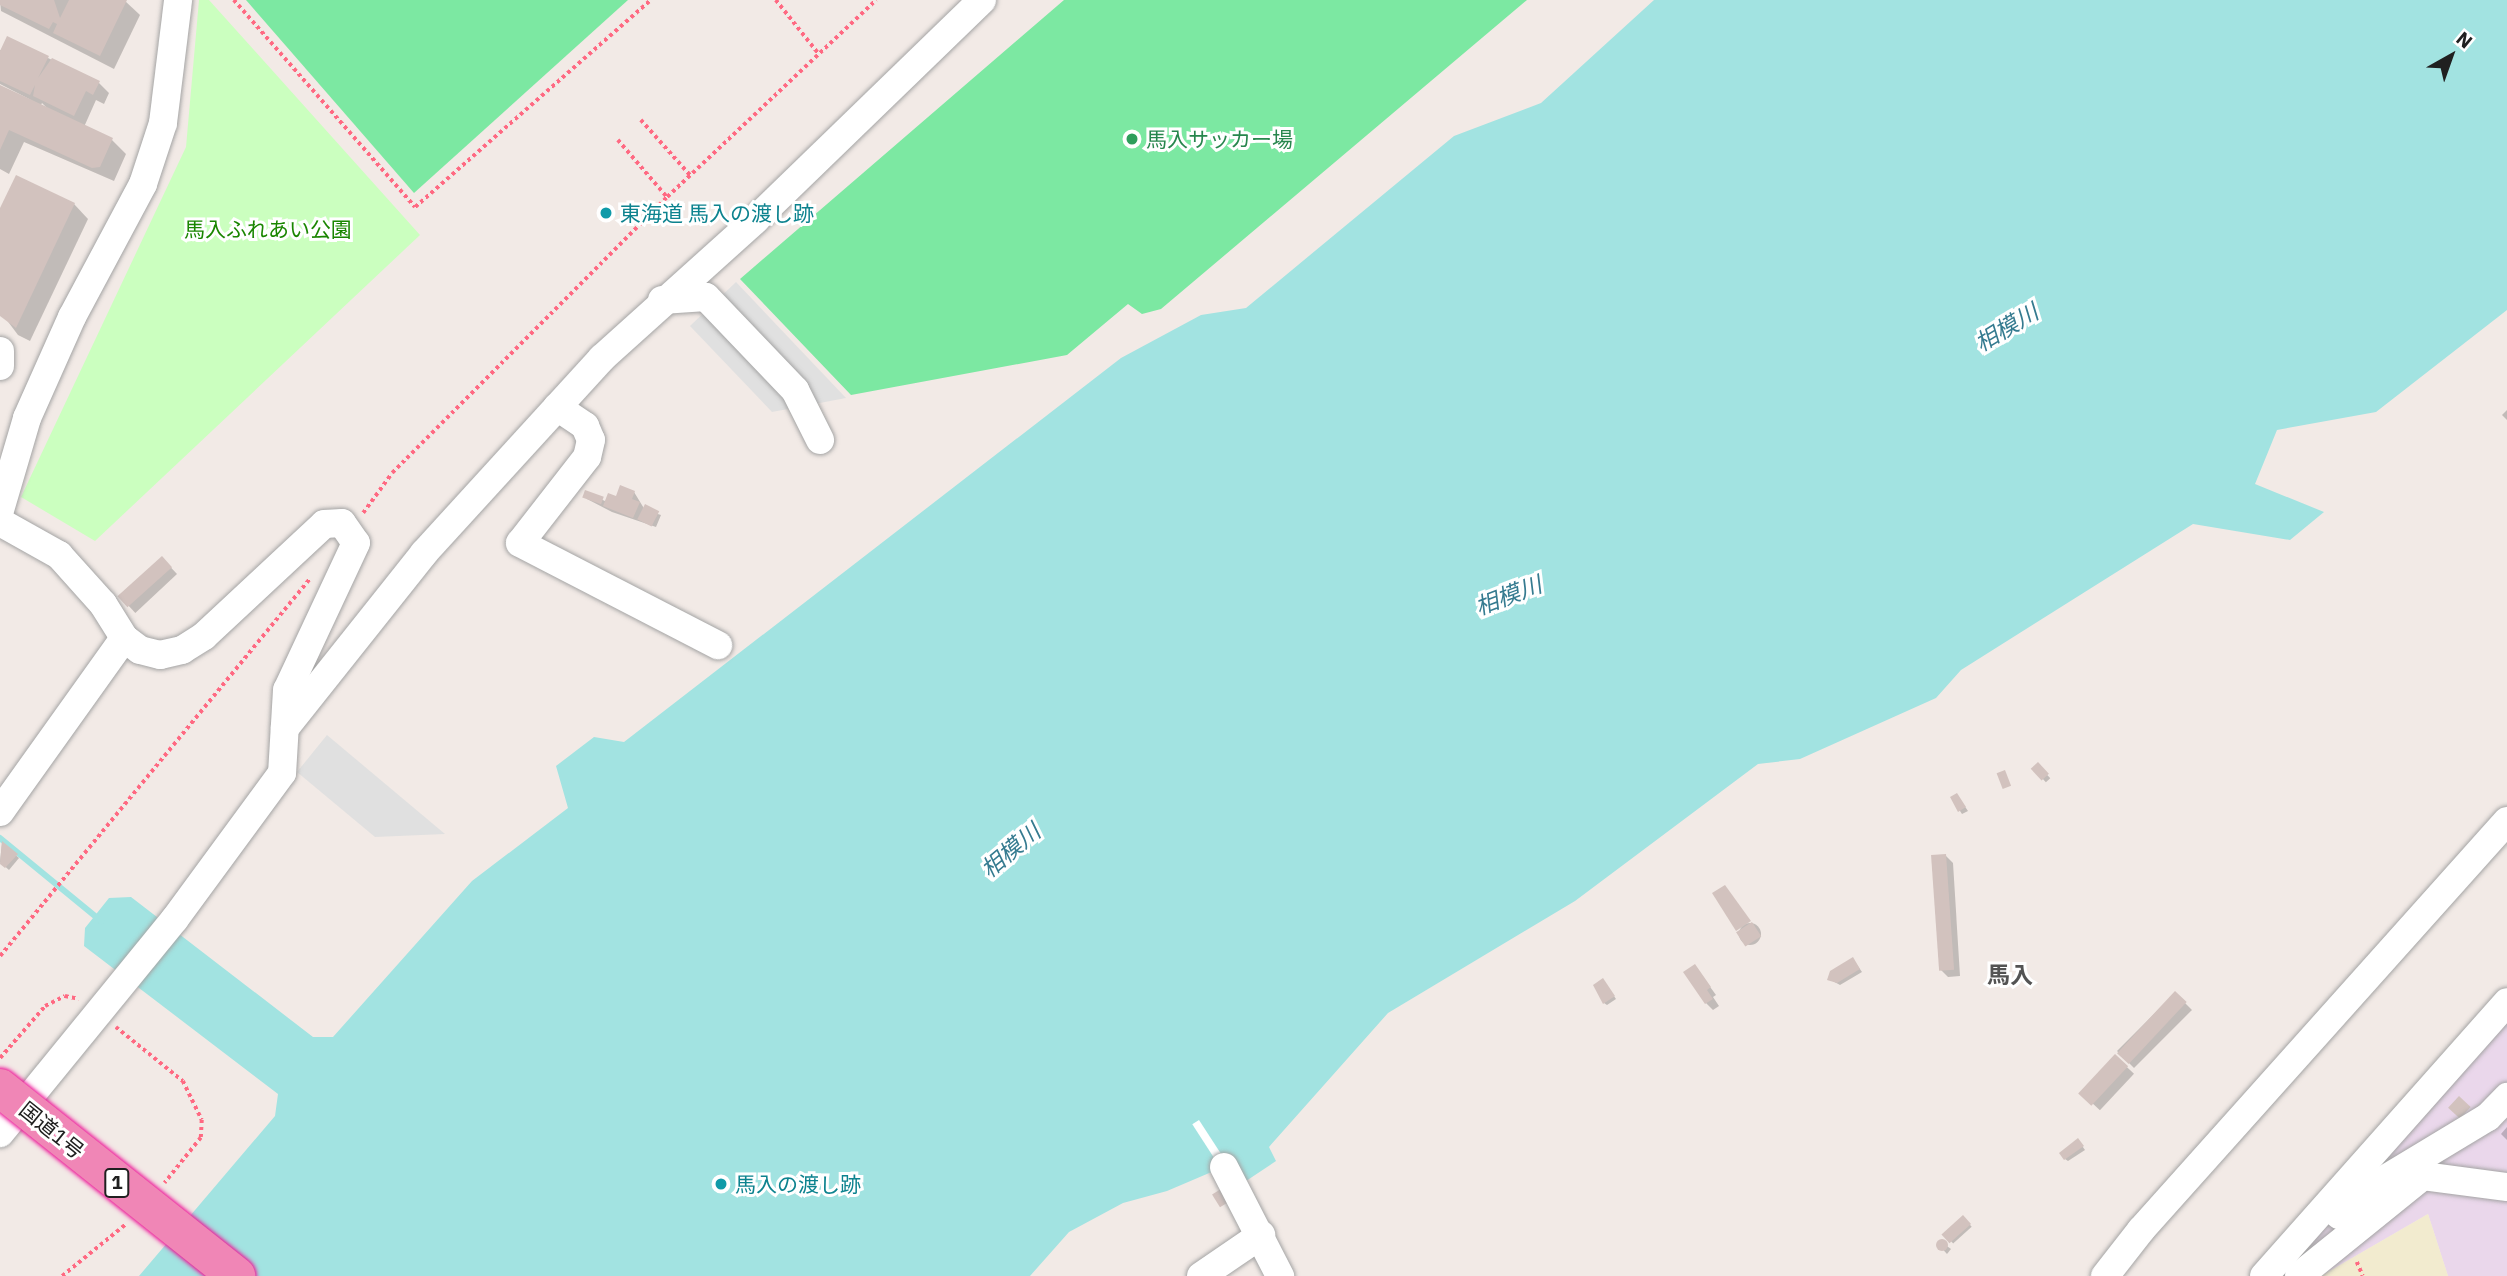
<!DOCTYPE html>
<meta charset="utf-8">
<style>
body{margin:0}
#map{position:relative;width:2507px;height:1276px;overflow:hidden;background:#f2eae6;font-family:"IBM Plex Sans","Noto Sans JP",sans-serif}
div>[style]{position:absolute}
.industrial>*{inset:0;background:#ead7eb}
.farmland>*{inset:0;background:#f2ebcf}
.park>*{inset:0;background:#cbffbf}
.pitch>*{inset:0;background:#7ce8a2}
.parking>*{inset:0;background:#e0e0e0}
.water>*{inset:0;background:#a2e3e1}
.pier>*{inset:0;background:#fff;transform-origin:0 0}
.shadow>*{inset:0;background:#0003;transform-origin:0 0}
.round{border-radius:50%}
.stream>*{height:6px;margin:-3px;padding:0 3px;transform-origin:3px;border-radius:3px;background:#a2e3e1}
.building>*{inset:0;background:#d2c2be;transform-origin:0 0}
.path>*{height:3.5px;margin-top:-1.75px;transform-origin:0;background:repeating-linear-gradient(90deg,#ff6982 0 3.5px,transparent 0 7px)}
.roads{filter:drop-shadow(0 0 2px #a4a4a4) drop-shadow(0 0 2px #a4a4a4)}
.minor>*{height:28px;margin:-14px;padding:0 14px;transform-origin:14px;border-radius:14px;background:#fff}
.bridges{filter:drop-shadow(0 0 2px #ed1598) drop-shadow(0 0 2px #ed1598)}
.highway-bridge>*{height:38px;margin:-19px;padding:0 19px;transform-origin:19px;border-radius:19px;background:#f086b6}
.dots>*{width:19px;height:19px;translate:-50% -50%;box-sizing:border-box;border:4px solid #fff;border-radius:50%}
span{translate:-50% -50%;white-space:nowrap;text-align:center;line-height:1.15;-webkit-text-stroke:6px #fff;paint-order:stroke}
.shield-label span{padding:2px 5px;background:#fff;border:2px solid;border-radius:5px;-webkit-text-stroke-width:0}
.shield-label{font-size:19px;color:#202020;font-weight:700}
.leisure-label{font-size:21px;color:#27864d}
.left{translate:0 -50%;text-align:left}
.culture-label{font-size:21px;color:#0d838f}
.park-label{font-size:21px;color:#1a8601}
.street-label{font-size:21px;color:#202020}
.water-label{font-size:23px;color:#357b90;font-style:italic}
.neighbourhood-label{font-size:23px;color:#535353;font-weight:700}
.north{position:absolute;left:2416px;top:21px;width:70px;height:70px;-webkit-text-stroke:5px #fff;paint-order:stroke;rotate:40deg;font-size:19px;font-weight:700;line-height:28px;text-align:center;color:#202020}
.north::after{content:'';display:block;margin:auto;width:24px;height:32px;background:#202020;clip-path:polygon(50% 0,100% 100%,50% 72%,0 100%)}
</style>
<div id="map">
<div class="industrial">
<i style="clip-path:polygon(2507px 1021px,2507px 1276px,2448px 1276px,2428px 1214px,2321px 1276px,2280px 1276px)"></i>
</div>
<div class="farmland">
<i style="clip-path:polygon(2428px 1214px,2448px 1276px,2321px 1276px)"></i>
</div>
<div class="park">
<i style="clip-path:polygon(199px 0,209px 0,420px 235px,95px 541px,21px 497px,186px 147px)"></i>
</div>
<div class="pitch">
<i style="clip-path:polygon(246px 0,628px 0,414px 193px)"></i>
<i style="clip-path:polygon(1064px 0,1527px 0,1161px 309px,1142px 314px,1128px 304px,1067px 355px,851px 395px,740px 279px)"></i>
</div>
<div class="parking">
<i style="clip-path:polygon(736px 282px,846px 398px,772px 412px,690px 326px)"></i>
<i style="clip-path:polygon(327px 735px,445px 834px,375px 837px,297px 772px)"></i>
</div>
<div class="water">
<i style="clip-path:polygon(1654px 0,2507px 0,2507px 310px,2376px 412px,2277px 430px,2255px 484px,2324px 512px,2290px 540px,2193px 524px,1961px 670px,1936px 698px,1800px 759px,1758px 764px,1575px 901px,1388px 1013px,1269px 1147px,1276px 1161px,1243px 1183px,1228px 1165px,1167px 1191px,1123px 1203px,1069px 1232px,1030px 1276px,139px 1276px,275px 1116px,278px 1094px,84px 946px,85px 928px,109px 898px,131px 897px,313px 1037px,333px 1037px,472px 881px,568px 808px,556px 766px,594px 737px,624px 742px,1121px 358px,1201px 315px,1246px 308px,1454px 136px,1541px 103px)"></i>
</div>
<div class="pier">
<i style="left:1199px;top:1120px;width:54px;height:8px;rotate:57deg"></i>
</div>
<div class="shadow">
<i style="clip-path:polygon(0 0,124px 0,140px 15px,114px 69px,1px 11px)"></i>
<i style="clip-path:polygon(evenodd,0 50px,48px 58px,99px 83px,109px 93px,104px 104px,96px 100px,84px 127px,112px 140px,126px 154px,114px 181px,24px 142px,9px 174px,0 169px,0 89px,31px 100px,0 84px,0 50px,42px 103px,50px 111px,40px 107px,42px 103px)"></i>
<i style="clip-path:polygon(74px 204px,88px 219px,30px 341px,18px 335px,0 311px,0 212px)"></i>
<i style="clip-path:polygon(2507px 410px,2507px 420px,2502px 415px)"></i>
<i style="clip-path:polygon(586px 492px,607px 502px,634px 492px,645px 510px,661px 515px,656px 527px,612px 512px,587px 499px)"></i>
<i style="left:162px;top:558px;width:22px;height:57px;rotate:47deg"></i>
<i style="left:2038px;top:765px;width:18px;height:6px;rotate:47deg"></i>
<i style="clip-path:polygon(1957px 795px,1968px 811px,1962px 814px,1960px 811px)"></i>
<i style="clip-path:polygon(2px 843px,19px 858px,9px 870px,0 862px)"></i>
<i style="clip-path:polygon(1946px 856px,1953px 863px,1960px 976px,1948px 977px,1941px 970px)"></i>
<i class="round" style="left:1739px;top:923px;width:22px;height:22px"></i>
<i style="clip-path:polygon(1855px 962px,1862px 972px,1840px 985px,1829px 979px)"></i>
<i style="clip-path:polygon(1695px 966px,1716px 995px,1713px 997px,1719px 1006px,1713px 1010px,1706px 1003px)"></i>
<i style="clip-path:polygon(1605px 983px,1616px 999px,1607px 1005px,1604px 1003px)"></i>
<i style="left:2175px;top:993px;width:24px;height:82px;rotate:45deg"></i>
<i style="left:2115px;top:1056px;width:26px;height:50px;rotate:43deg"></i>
<i style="clip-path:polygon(2507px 1127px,2507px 1140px,2501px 1134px)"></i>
<i style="clip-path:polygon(2080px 1143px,2085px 1150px,2068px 1161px,2065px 1159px)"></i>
<i style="left:1963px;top:1217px;width:13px;height:25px;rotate:48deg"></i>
<i style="clip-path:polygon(1940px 1241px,1951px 1249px,1947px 1254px,1937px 1243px)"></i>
</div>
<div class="stream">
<i style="left:0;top:838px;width:131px;rotate:39.4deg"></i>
</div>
<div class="building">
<i style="clip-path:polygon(0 0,54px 0,60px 18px,69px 0,127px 0,100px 56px,53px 33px,57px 24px,53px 22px,49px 29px,0 5px)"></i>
<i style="clip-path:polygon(7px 36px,49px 56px,38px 78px,52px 58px,100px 81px,93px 95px,86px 91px,74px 116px,33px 96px,35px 85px,30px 95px,0 81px,0 51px)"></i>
<i style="clip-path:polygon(0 85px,113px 138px,100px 167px,92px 168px,9px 130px,0 150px)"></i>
<i style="clip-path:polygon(16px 175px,75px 203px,16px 328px,0 316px,0 208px)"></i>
<i style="clip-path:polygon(620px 485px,635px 491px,632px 499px,640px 502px,633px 518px,603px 506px,608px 493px,616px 496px)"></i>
<i style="left:585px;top:490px;width:20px;height:8px;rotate:20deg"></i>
<i style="left:645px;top:504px;width:16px;height:17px;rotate:27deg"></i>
<i style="left:162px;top:556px;width:15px;height:60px;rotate:48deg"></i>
<i style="left:2038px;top:762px;width:16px;height:10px;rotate:47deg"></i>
<i style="left:2005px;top:770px;width:17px;height:9px;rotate:69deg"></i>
<i style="clip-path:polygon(1957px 793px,1966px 807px,1958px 812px,1950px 797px)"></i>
<i style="clip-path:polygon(2px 841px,18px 854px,5px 868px,0 864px)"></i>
<i style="left:1946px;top:854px;width:116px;height:15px;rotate:86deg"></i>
<i style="clip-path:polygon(1725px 885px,1751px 921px,1736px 931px,1712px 893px)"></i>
<i style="left:1752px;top:922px;width:17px;height:19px;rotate:57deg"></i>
<i style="clip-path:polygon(1853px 957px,1860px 969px,1837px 983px,1827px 980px,1830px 971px)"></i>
<i style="clip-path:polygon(1695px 964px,1711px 987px,1707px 990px,1713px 999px,1705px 1004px,1683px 972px)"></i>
<i style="clip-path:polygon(1603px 978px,1615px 996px,1603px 1004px,1593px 985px)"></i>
<i style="left:2175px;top:991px;width:16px;height:85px;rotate:43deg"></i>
<i style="left:2115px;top:1054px;width:18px;height:54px;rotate:43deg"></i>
<i style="left:2459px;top:1096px;width:16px;height:16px;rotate:43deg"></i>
<i style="clip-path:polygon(2078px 1138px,2084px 1146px,2064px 1160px,2059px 1153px)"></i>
<i style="left:1229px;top:1184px;width:15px;height:20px;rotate:58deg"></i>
<i style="left:1963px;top:1215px;width:12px;height:29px;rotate:48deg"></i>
<i class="round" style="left:1936px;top:1239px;width:12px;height:12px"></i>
</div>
<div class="path">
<i style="left:234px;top:0;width:275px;rotate:48.8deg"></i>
<i style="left:415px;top:207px;width:314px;rotate:-41.3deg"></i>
<i style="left:776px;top:0;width:69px;rotate:51.5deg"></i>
<i style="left:641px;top:120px;width:74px;rotate:48.3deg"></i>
<i style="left:618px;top:140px;width:75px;rotate:49.3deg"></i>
<i style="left:363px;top:513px;width:49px;rotate:-54.1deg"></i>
<i style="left:392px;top:473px;width:390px;rotate:-45.1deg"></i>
<i style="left:667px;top:197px;width:287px;rotate:-43.3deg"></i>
<i style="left:0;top:956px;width:488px;rotate:-50.6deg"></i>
<i style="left:116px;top:1027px;width:86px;rotate:38.9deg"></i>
<i style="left:183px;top:1081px;width:43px;rotate:64deg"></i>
<i style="left:202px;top:1120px;width:18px;rotate:93deg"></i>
<i style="left:201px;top:1138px;width:58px;rotate:128.7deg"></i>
<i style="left:0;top:1058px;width:69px;rotate:-49.1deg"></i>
<i style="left:45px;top:1006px;width:22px;rotate:-27deg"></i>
<i style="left:65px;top:996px;width:14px;rotate:12deg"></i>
<i style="left:2357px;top:1262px;width:15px;rotate:67deg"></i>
<i style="left:62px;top:1276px;width:82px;rotate:-39.1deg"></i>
</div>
<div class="roads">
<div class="minor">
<i style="left:662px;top:300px;width:44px;rotate:-3.9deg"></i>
<i style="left:706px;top:297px;width:129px;rotate:46.3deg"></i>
<i style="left:795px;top:390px;width:56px;rotate:63.4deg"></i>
<i style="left:0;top:351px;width:15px;rotate:90deg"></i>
<i style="left:557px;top:407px;width:34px;rotate:34deg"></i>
<i style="left:585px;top:426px;width:15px;rotate:67deg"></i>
<i style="left:591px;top:440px;width:17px;rotate:103deg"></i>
<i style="left:587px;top:457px;width:109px;rotate:127.9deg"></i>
<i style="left:520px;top:543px;width:223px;rotate:27.3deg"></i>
<i style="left:0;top:510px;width:96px;rotate:-73.6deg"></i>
<i style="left:27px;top:418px;width:111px;rotate:-66deg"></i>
<i style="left:72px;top:317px;width:151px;rotate:-61.9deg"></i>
<i style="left:143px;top:184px;width:64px;rotate:-71.8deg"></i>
<i style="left:163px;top:123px;width:124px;rotate:-83deg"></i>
<i style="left:0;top:522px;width:68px;rotate:29.2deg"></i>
<i style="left:59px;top:555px;width:66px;rotate:48.1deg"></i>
<i style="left:103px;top:604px;width:40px;rotate:58deg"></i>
<i style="left:124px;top:638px;width:20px;rotate:37deg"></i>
<i style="left:140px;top:650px;width:21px;rotate:14deg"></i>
<i style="left:160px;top:655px;width:23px;rotate:-13deg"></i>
<i style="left:182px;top:650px;width:26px;rotate:-32deg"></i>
<i style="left:204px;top:636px;width:164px;rotate:-43deg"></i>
<i style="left:324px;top:524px;width:18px;rotate:-3deg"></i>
<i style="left:342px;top:523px;width:24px;rotate:55deg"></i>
<i style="left:356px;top:543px;width:162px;rotate:115.1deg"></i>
<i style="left:287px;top:690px;width:83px;rotate:93.4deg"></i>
<i style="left:282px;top:773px;width:182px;rotate:126.3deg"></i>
<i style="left:174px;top:920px;width:275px;rotate:129.2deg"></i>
<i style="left:285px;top:728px;width:223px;rotate:-51.5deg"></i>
<i style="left:424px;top:553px;width:264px;rotate:-47.6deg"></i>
<i style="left:602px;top:358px;width:206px;rotate:-42deg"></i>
<i style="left:755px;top:220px;width:316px;rotate:-44.1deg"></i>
<i style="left:0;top:812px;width:214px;rotate:-54.5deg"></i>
<i style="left:1224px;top:1167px;width:123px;rotate:62.8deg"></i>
<i style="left:2339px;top:1215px;width:32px;rotate:-44deg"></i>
<i style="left:2362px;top:1193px;width:147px;rotate:-31.1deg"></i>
<i style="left:2488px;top:1117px;width:28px;rotate:-46deg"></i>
<i style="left:1201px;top:1276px;width:73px;rotate:-34.3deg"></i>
<i style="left:2105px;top:1276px;width:58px;rotate:-52deg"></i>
<i style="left:2141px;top:1230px;width:549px;rotate:-48.18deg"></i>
<i style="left:2264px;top:1276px;width:366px;rotate:-48.4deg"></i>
<i style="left:2299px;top:1276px;width:159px;rotate:-38.9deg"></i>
<i style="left:2423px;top:1176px;width:85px;rotate:7.5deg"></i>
</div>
</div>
<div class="bridges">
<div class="highway-bridge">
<i style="left:0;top:1088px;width:302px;rotate:38.5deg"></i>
</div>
</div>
<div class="dots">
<i style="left:1132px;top:139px;background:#2e9e5b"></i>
<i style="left:606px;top:213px;background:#0f9aa8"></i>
<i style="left:721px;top:1184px;background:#0f9aa8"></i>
</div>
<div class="shield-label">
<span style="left:117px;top:1183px">1</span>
</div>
<div class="leisure-label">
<span class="left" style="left:1146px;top:139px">馬入サッカー場</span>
</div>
<div class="culture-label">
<span class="left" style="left:620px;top:213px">東海道 馬入の渡し跡</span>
<span class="left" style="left:735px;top:1184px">馬入の渡し跡</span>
</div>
<div class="park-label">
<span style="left:268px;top:229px">馬入ふれあい公園</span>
</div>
<div class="street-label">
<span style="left:52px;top:1130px;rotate:39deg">国道1号</span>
</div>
<div class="water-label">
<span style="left:2006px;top:327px;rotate:-31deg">相模川</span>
<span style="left:1508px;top:595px;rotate:-21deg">相模川</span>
<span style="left:1010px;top:850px;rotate:-40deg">相模川</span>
</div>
<div class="neighbourhood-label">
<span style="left:2010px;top:974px">馬入</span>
</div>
<div class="north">N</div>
</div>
